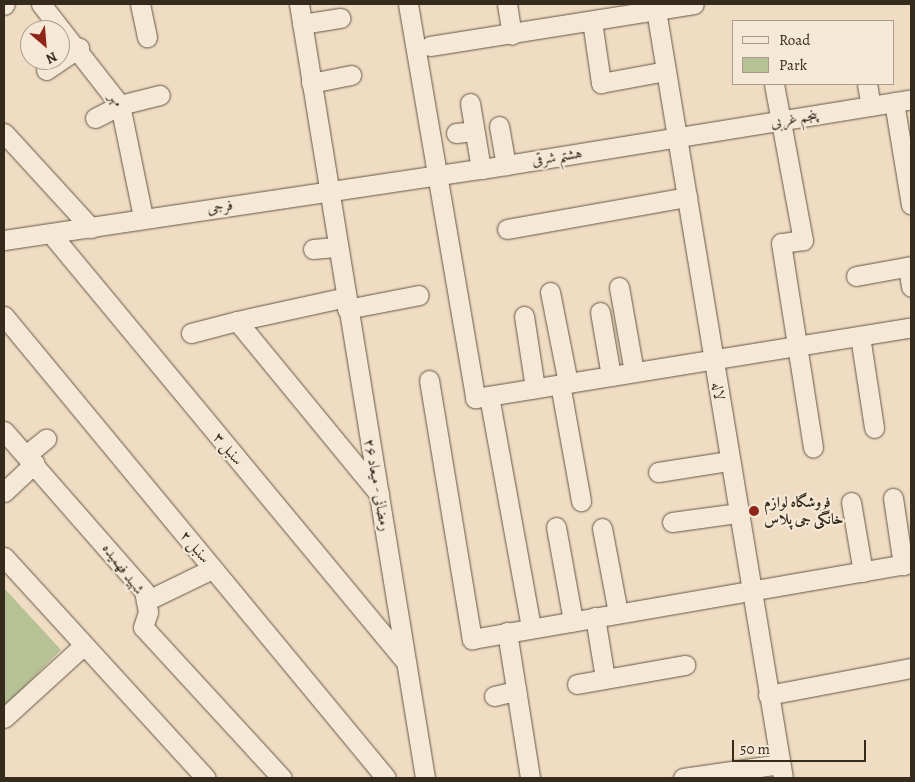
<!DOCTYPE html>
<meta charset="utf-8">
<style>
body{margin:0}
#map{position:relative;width:915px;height:782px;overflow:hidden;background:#efdcc2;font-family:Alegreya,Amiri,serif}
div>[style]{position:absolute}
.green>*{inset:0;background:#b6c195}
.roads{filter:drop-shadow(0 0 1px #645746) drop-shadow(0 0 1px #645746)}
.minor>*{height:19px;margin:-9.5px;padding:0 9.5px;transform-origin:9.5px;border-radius:9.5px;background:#f5e8d7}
.dots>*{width:14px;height:14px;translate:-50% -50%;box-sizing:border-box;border:2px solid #f5e8d7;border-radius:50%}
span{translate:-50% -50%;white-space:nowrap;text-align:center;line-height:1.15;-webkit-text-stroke:4.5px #f5e8d7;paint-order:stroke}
.street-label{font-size:15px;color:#352b1d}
.poi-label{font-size:15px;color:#352b1d;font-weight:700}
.left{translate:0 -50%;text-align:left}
.frame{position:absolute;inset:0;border:5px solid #352b1d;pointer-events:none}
.legend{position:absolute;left:732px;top:20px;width:162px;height:65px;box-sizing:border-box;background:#f5e8d7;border:1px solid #a89c8d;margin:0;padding:6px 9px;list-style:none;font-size:15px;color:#352b1d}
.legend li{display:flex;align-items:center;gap:10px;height:25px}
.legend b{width:25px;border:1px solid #a89c8d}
.north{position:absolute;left:20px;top:20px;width:50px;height:50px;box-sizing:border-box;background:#f5e8d7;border:1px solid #a89c8d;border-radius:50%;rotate:153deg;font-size:14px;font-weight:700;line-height:20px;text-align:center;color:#352b1d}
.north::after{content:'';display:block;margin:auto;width:18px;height:22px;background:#8f2418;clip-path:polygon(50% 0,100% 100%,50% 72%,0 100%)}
.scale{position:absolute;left:732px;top:740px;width:134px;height:22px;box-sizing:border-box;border:2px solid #352b1d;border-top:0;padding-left:6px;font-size:15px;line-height:18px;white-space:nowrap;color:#352b1d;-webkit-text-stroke:4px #f5e8d7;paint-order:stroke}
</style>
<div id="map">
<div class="green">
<i style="clip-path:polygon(4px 588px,61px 650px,4px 707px)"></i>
</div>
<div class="roads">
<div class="minor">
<i style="left:41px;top:4px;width:128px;rotate:52deg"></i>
<i style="left:120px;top:105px;width:114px;rotate:78.4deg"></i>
<i style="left:140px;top:4px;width:34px;rotate:78deg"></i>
<i style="left:299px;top:4px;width:784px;rotate:80.75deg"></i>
<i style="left:408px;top:4px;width:400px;rotate:80.3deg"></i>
<i style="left:475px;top:398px;width:442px;rotate:-9.2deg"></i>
<i style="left:507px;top:4px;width:31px;rotate:81deg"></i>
<i style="left:655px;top:4px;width:785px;rotate:80.61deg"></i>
<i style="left:4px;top:5px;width:1px;rotate:-45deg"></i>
<i style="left:592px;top:21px;width:63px;rotate:81.7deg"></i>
<i style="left:601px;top:83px;width:66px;rotate:-10.5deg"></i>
<i style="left:302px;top:24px;width:39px;rotate:-9deg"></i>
<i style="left:430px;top:46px;width:267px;rotate:-9deg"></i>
<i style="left:46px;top:70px;width:40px;rotate:-34deg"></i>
<i style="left:311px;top:83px;width:41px;rotate:-11.3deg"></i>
<i style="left:774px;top:84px;width:159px;rotate:79.5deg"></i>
<i style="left:803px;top:240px;width:22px;rotate:172deg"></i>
<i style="left:781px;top:243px;width:207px;rotate:81.1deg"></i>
<i style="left:867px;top:84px;width:22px;rotate:80deg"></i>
<i style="left:894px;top:102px;width:104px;rotate:80.6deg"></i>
<i style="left:470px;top:103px;width:67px;rotate:80.5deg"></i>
<i style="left:95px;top:118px;width:28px;rotate:-27deg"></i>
<i style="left:120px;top:105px;width:41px;rotate:-14deg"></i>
<i style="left:499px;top:126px;width:40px;rotate:80deg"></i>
<i style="left:4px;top:133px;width:129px;rotate:47.5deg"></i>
<i style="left:456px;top:133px;width:18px;rotate:-6deg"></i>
<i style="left:507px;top:229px;width:183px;rotate:-10.1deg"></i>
<i style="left:52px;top:235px;width:553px;rotate:50.35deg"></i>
<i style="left:4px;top:240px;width:482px;rotate:-8.5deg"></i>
<i style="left:481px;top:169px;width:436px;rotate:-9.2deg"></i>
<i style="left:313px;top:249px;width:25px;rotate:-5deg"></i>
<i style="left:908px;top:267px;width:20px;rotate:81deg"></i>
<i style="left:856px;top:276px;width:56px;rotate:-10.3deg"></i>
<i style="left:619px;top:287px;width:86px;rotate:80deg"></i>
<i style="left:550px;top:292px;width:93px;rotate:78.8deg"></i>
<i style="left:347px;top:309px;width:73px;rotate:-11deg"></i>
<i style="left:600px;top:312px;width:65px;rotate:80.2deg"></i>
<i style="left:4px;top:316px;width:599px;rotate:50.41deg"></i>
<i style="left:524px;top:316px;width:73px;rotate:81.3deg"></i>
<i style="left:237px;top:321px;width:112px;rotate:-12.4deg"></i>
<i style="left:191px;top:333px;width:48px;rotate:-14.6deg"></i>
<i style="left:237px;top:321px;width:224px;rotate:50.6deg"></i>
<i style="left:860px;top:336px;width:93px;rotate:81.3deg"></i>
<i style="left:429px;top:380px;width:263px;rotate:80.6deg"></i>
<i style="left:472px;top:639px;width:446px;rotate:-9.8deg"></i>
<i style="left:560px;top:384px;width:119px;rotate:79.8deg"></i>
<i style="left:489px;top:396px;width:236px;rotate:79.7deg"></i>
<i style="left:4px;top:431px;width:213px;rotate:48.8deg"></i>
<i style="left:144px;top:591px;width:21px;rotate:79deg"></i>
<i style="left:148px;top:612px;width:16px;rotate:108deg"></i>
<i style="left:143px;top:627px;width:205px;rotate:47.4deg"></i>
<i style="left:26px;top:455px;width:26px;rotate:-39deg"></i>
<i style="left:658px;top:472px;width:72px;rotate:-8.8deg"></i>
<i style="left:4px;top:492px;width:42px;rotate:-43.1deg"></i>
<i style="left:893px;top:498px;width:68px;rotate:81.5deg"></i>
<i style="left:851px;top:502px;width:71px;rotate:80.3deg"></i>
<i style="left:672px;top:522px;width:67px;rotate:-7.8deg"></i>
<i style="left:556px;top:527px;width:96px;rotate:79.7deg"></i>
<i style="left:602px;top:528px;width:86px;rotate:79.3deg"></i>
<i style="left:4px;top:557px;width:299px;rotate:47.6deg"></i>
<i style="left:146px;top:601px;width:73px;rotate:-25.9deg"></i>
<i style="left:595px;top:617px;width:62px;rotate:80.7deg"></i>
<i style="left:507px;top:632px;width:148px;rotate:81deg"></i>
<i style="left:577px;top:684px;width:110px;rotate:-10deg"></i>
<i style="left:768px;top:695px;width:146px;rotate:-10.7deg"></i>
<i style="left:494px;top:696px;width:23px;rotate:-13deg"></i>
<i style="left:4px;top:718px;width:108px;rotate:-42.4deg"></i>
<i style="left:683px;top:778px;width:98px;rotate:-8.2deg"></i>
</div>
</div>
<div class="dots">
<i style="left:754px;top:511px;background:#8f2418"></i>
</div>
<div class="street-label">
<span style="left:116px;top:100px;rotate:61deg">مهر</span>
<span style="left:794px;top:119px;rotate:-10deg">پنجم غربی</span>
<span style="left:557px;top:157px;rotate:-9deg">هشتم شرقی</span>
<span style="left:220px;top:207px;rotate:-8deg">فرجی</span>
<span style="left:718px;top:391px;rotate:81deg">لاله</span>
<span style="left:228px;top:449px;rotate:50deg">سنبل ۳</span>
<span style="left:377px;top:485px;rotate:80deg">رمضانی - میعاد ۲۶</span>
<span style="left:195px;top:547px;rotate:50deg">سنبل ۲</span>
<span style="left:123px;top:569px;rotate:53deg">شهید فهمیده</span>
</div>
<div class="poi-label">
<span class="left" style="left:764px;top:511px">فروشگاه لوازم<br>خانگی جی پلاس</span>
</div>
<div class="frame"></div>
<ul class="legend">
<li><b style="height:6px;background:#f5e8d7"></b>Road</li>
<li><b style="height:14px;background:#b6c195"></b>Park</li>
</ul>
<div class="north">N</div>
<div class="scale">50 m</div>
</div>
